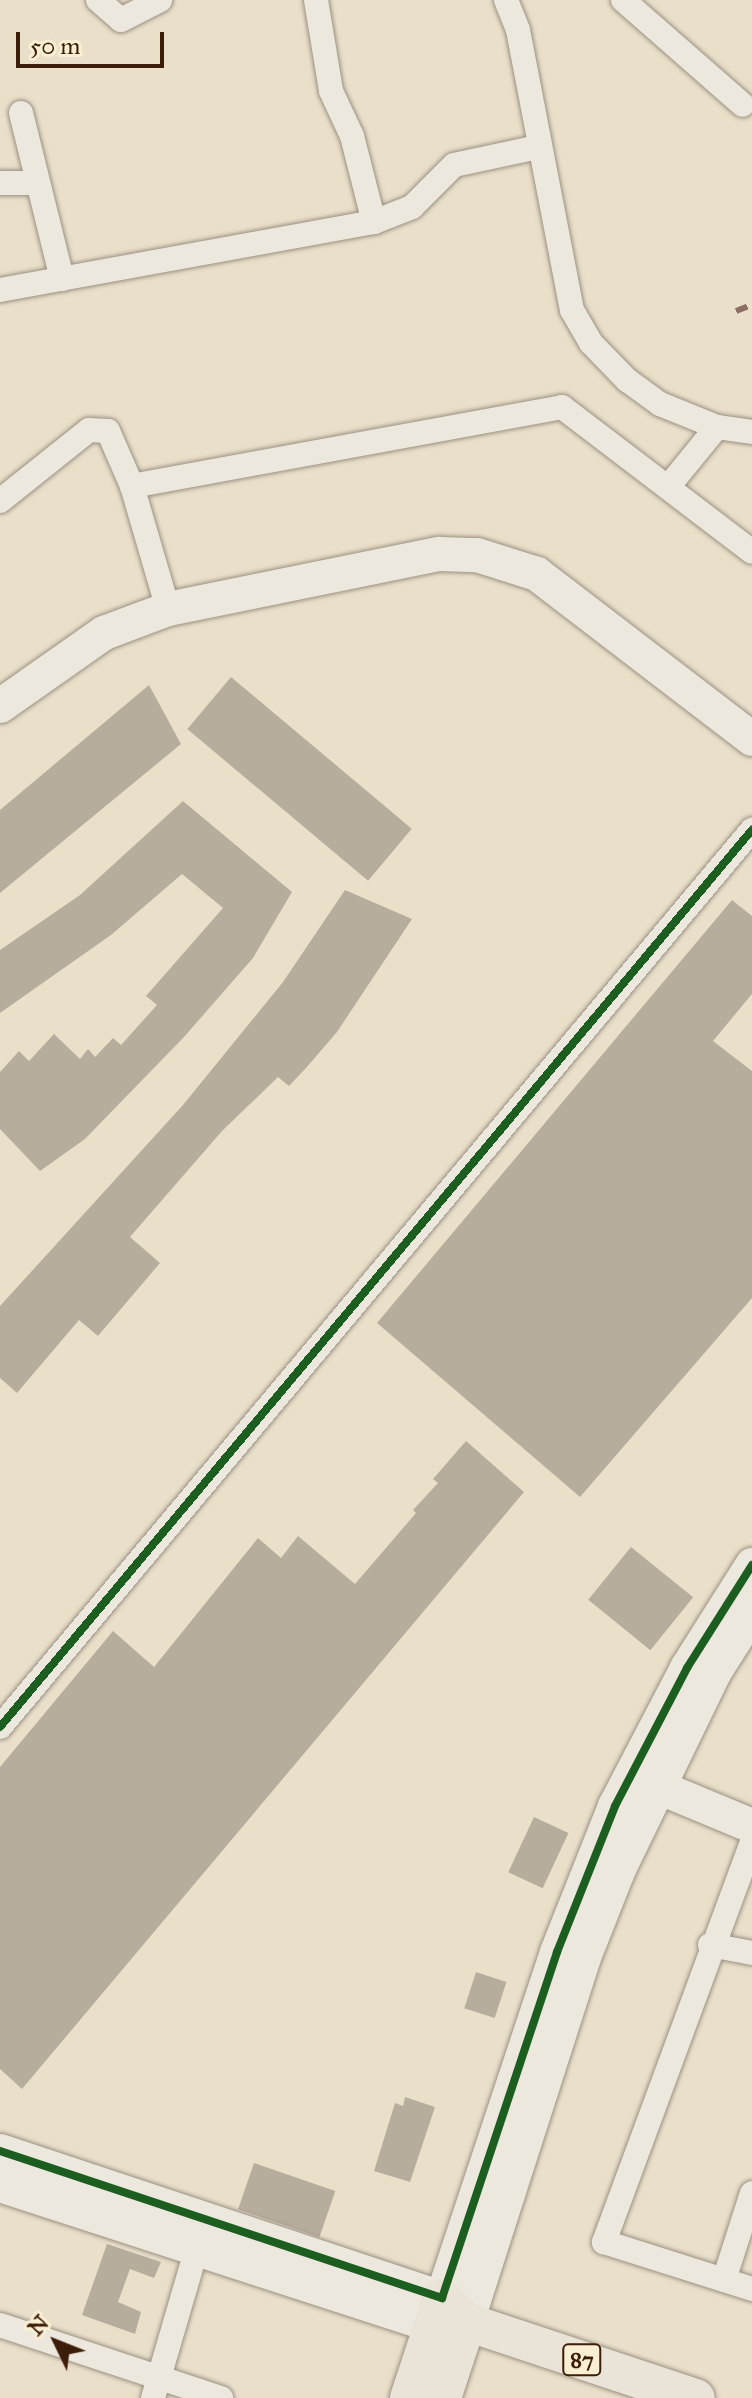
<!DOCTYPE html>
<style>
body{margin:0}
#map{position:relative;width:752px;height:2398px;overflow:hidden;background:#eae0ca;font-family:"IM FELL Great Primer",serif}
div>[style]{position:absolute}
.building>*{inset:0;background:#b6ad9d;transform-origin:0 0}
.roads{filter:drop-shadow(0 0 2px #9b9182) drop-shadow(0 0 2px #9b9182)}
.street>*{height:24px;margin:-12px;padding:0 12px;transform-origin:12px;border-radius:12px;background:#ede8dd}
.secondary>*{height:34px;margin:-17px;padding:0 17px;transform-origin:17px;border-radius:17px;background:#ede8dd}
.primary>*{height:38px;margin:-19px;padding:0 19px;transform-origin:19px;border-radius:19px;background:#eae3d7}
.quiet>*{height:6px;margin-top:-3px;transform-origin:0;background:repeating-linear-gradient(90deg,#8d6e63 0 12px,transparent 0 18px)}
.cycleway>*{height:8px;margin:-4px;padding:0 4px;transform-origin:4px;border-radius:4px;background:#1b5e20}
span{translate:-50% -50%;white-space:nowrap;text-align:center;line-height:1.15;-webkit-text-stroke:8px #faeed3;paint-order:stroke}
.shield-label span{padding:2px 6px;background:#faeed3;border:2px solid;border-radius:6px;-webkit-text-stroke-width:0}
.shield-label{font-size:22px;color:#3c1d09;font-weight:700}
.north{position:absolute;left:16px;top:2302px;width:80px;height:80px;-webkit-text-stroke:6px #faeed3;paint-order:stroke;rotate:313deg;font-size:22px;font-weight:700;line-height:32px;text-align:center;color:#3c1d09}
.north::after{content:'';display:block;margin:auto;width:28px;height:36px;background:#3c1d09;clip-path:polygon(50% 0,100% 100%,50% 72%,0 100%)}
.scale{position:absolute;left:16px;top:32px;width:148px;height:36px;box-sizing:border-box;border:4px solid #3c1d09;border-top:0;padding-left:10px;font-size:24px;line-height:28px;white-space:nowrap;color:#3c1d09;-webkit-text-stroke:6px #faeed3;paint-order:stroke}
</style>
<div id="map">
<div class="building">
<i style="left:231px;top:677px;width:236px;height:68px;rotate:40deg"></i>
<i style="clip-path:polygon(149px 685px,181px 744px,0 893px,0 810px)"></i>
<i style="clip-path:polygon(183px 801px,292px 892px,253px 958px,184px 1037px,85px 1139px,40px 1171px,0 1129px,0 1072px,19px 1051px,29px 1061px,54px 1034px,80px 1059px,88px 1049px,95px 1057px,113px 1038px,121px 1045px,157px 1005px,146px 996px,223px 908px,182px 874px,111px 935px,0 1013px,0 950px,80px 895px)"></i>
<i style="clip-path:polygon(345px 890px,412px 919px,337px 1032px,306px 1068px,289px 1086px,278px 1077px,222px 1131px,130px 1237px,160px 1263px,98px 1336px,79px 1320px,17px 1393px,0 1378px,0 1306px,183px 1105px,283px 982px)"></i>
<i style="clip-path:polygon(732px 900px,752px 916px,752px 994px,713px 1041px,752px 1071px,752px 1298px,580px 1497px,377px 1323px)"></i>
<i style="clip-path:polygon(466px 1441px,524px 1492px,22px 2089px,0 2069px,0 1767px,113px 1631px,154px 1667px,258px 1538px,281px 1558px,298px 1536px,355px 1584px,416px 1513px,413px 1510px,438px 1483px,433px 1479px)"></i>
<i style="left:631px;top:1547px;width:80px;height:68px;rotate:39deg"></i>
<i style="left:534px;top:1817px;width:38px;height:61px;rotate:25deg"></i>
<i style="left:476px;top:1972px;width:32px;height:38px;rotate:18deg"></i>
<i style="clip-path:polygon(405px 2097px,435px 2107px,410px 2182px,374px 2171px,395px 2103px,403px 2106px)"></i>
<i style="left:254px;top:2163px;width:86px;height:49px;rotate:19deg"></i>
<i style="clip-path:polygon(107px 2244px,161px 2262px,154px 2278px,130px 2269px,118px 2302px,141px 2312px,135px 2334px,82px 2315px)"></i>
</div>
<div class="roads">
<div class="street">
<i style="left:98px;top:0;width:30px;rotate:41deg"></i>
<i style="left:121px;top:20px;width:44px;rotate:-27.1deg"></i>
<i style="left:316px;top:0;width:92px;rotate:80.6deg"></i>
<i style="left:331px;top:91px;width:50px;rotate:65deg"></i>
<i style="left:352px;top:136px;width:89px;rotate:75.7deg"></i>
<i style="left:506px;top:0;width:32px;rotate:68deg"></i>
<i style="left:518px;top:30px;width:285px;rotate:79.1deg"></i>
<i style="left:572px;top:310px;width:38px;rotate:60deg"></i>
<i style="left:591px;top:343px;width:52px;rotate:45.8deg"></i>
<i style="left:627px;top:380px;width:41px;rotate:36deg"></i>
<i style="left:660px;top:404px;width:61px;rotate:22deg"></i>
<i style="left:717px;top:427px;width:35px;rotate:8deg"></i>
<i style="left:623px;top:0;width:159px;rotate:41.2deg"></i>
<i style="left:21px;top:113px;width:171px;rotate:76.1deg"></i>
<i style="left:0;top:183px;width:38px"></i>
<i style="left:0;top:290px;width:380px;rotate:-10.3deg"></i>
<i style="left:374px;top:222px;width:41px;rotate:-21.5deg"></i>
<i style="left:412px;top:207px;width:59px;rotate:-45deg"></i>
<i style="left:454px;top:165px;width:86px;rotate:-12.1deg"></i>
<i style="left:132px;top:486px;width:437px;rotate:-10.4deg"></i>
<i style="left:562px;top:407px;width:239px;rotate:37.3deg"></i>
<i style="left:668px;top:487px;width:77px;rotate:-50.8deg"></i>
<i style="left:0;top:501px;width:114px;rotate:-38.6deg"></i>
<i style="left:89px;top:430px;width:19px;rotate:3deg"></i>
<i style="left:108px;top:431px;width:60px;rotate:66.4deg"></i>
<i style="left:132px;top:486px;width:128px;rotate:73.7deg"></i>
<i style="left:0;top:1727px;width:1171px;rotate:-50.03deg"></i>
<i style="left:752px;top:1842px;width:427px;rotate:110.3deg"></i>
<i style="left:604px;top:2242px;width:155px;rotate:17.6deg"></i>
<i style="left:710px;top:1945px;width:43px;rotate:10.8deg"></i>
<i style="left:724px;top:2280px;width:91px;rotate:-72.2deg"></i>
<i style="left:0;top:2325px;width:233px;rotate:18.3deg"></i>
<i style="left:153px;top:2398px;width:156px;rotate:-73.7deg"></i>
</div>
<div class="secondary">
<i style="left:0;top:706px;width:127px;rotate:-35.1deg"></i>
<i style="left:104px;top:633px;width:68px;rotate:-20.6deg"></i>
<i style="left:168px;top:609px;width:277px;rotate:-11.5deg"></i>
<i style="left:439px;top:554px;width:38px;rotate:2deg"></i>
<i style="left:477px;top:555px;width:63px;rotate:17.6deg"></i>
<i style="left:537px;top:574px;width:271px;rotate:37.5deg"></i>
<i style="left:656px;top:1786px;width:104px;rotate:22.6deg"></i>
<i style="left:0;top:2151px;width:466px;rotate:18.4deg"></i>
<i style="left:442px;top:2298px;width:365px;rotate:-71.6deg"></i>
<i style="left:557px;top:1952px;width:157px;rotate:-68.3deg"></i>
<i style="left:615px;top:1806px;width:156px;rotate:-62.4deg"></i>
<i style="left:687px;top:1668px;width:122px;rotate:-57.7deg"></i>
<i style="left:0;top:2185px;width:455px;rotate:18deg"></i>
<i style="left:433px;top:2326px;width:34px;rotate:-7deg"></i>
<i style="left:467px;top:2322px;width:380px;rotate:-72.2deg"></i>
<i style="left:583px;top:1960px;width:98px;rotate:-68.4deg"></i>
<i style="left:619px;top:1869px;width:218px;rotate:-64.1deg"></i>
<i style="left:714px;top:1673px;width:71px;rotate:-57.7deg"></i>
</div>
<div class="primary">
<i style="left:409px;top:2398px;width:105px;rotate:-71.7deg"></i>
<i style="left:442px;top:2298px;width:35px;rotate:44deg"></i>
<i style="left:467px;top:2322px;width:241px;rotate:18.4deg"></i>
<i style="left:442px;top:2398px;width:80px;rotate:-71.8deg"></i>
</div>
</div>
<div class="quiet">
<i style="left:736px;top:311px;width:17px;rotate:-21deg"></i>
</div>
<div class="cycleway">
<i style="left:0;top:1727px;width:1171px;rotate:-50.03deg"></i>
<i style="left:0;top:2151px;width:466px;rotate:18.4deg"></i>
<i style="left:442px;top:2298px;width:365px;rotate:-71.6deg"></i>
<i style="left:557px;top:1952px;width:157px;rotate:-68.3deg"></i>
<i style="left:615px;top:1806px;width:156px;rotate:-62.4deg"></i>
<i style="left:687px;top:1668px;width:122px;rotate:-57.7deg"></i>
</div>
<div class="shield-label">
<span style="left:582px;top:2360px">87</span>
</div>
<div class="north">N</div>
<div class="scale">50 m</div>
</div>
